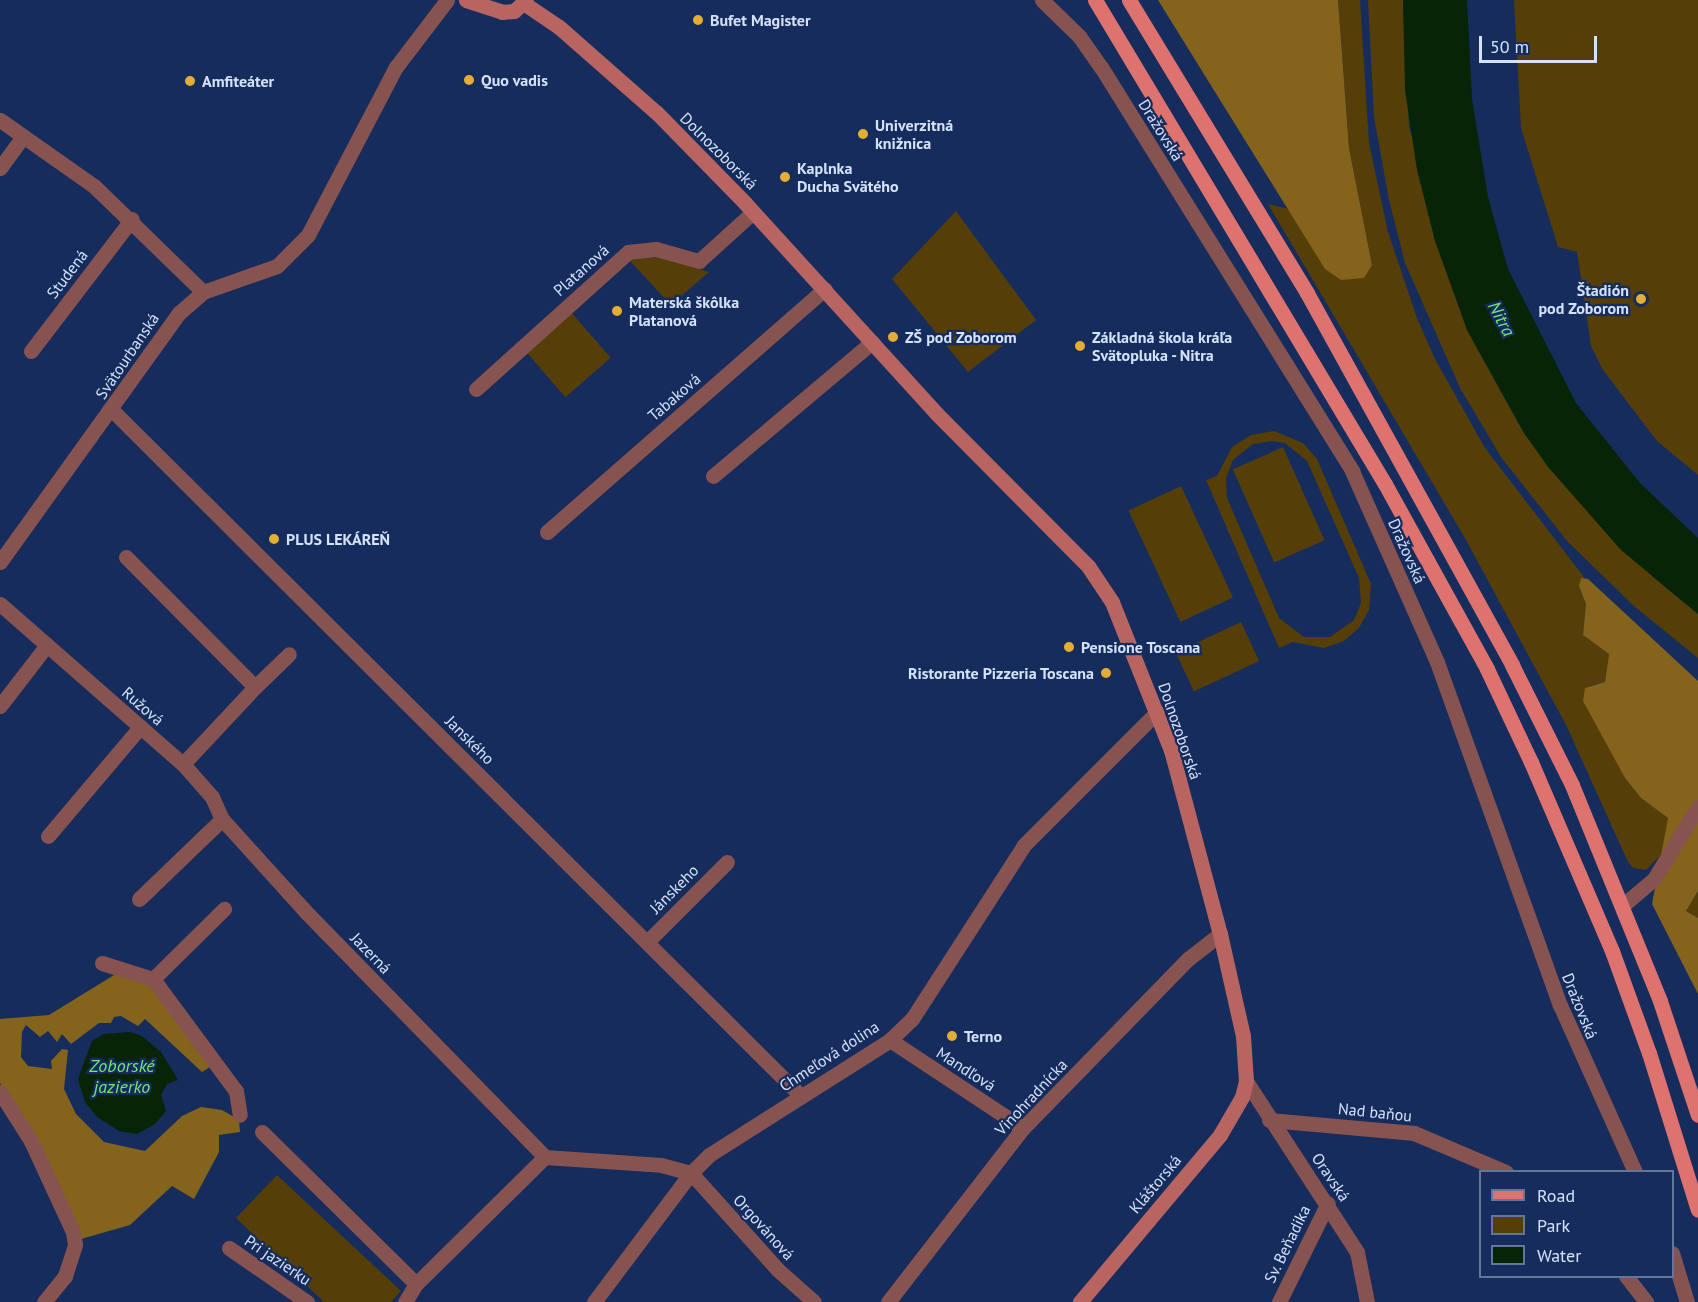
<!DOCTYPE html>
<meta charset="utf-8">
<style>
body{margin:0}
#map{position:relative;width:1698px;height:1302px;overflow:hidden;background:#152c5c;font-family:"PT Sans",sans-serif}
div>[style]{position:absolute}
.green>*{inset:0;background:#553e08;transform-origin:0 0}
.forest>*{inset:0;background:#84641d}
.water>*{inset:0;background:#072407}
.street>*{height:15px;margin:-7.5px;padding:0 7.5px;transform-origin:7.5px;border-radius:7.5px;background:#875350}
.secondary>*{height:15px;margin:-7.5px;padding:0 7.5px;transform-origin:7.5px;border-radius:7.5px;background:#b86562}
.primary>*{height:15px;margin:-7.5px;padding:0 7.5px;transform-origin:7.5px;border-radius:7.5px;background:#dd726f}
.dots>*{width:16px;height:16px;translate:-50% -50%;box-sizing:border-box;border:3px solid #152c5c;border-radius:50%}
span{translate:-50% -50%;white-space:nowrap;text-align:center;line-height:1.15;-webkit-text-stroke:4.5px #152c5c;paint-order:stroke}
.poi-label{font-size:16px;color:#d5e2fb;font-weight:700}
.left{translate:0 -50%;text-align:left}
.right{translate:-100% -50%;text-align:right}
.street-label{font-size:16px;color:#d5e2fb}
.water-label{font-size:18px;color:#75e670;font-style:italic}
.legend{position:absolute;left:1479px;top:1170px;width:195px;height:108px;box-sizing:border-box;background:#152c5c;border:2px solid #62759c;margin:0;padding:8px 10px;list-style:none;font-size:18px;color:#d5e2fb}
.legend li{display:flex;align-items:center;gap:12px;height:30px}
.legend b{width:30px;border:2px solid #62759c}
.scale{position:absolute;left:1479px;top:36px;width:118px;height:27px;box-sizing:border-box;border:3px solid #d5e2fb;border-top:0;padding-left:8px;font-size:18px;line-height:21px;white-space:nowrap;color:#d5e2fb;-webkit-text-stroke:4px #152c5c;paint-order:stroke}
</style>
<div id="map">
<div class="green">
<i style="clip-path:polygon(1338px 0,1360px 0,1369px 143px,1388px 232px,1417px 318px,1435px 359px,1485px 448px,1584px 577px,1579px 586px,1586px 604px,1583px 635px,1609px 654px,1605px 682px,1590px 686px,1625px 778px,1641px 798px,1668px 818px,1663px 853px,1646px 870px,1633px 868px,1628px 862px,1566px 725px,1466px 540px,1268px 204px,1289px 209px,1372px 265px,1349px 148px)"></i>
<i style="clip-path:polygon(1368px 0,1403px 0,1409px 127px,1467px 330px,1524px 433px,1549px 468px,1653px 577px,1698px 614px,1698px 658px,1635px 607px,1567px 541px,1501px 457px,1460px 388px,1405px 263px,1389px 200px,1374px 117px)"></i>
<i style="clip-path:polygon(1514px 0,1698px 0,1698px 475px,1657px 441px,1603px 370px,1591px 346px,1577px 252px,1558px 247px,1521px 128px)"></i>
<i style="clip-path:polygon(956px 211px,1036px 320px,968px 372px,892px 279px)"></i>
<i style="clip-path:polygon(658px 257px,709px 272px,671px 305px,629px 260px)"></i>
<i style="left:570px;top:311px;width:62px;height:60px;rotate:49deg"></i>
<i style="clip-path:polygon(evenodd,1274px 431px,1303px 443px,1317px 459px,1371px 584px,1369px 610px,1359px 628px,1344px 641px,1324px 648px,1293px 642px,1279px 648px,1206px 480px,1217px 476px,1232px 447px,1251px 435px,1274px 431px,1272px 441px,1285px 443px,1307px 461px,1359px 578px,1361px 603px,1354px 620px,1330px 637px,1304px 637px,1279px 618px,1227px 498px,1226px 478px,1233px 460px,1253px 444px,1272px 441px)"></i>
<i style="left:1283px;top:447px;width:102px;height:55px;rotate:66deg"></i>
<i style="left:1181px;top:486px;width:123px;height:58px;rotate:65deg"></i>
<i style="left:1241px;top:622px;width:43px;height:72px;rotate:65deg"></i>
<i style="clip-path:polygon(1698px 891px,1698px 918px,1686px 911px)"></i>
<i style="clip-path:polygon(277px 1175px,401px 1291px,391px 1302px,324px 1302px,236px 1218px)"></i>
</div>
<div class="forest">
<i style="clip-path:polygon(1158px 0,1338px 0,1349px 148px,1372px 265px,1364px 278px,1341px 280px,1325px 269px)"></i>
<i style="clip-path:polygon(1581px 578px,1588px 579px,1698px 681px,1698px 891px,1686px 911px,1698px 918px,1698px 994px,1652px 904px,1668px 818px,1641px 798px,1625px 778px,1583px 701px,1585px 688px,1605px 682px,1609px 654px,1583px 635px,1586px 604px,1579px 586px)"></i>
<i style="clip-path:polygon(119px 972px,149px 982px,210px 1067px,202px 1072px,145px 1019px,138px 1026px,121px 1016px,114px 1017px,111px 1023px,99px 1023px,71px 1044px,62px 1034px,57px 1042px,48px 1031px,40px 1037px,26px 1025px,22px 1032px,21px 1057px,28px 1066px,52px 1069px,51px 1061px,62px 1049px,68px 1050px,64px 1089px,76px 1114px,104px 1142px,145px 1151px,182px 1116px,201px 1107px,222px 1110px,239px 1120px,240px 1132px,219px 1135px,219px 1152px,194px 1199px,172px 1186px,130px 1225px,81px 1239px,59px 1184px,0 1083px,0 1019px,49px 1015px)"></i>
</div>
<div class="water">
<i style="clip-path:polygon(1403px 0,1467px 0,1472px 99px,1488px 197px,1508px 269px,1576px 403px,1640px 483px,1698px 538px,1698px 614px,1621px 550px,1549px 468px,1524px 433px,1467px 330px,1435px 241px,1417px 170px,1405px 90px)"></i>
<i style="clip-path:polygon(130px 1032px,142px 1036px,161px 1052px,178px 1080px,167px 1084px,161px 1095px,166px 1111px,155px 1124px,137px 1134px,119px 1131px,97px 1117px,85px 1102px,78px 1079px,92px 1041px,104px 1034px)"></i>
</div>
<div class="street">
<i style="left:1042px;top:0;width:52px;rotate:44.2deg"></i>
<i style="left:1079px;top:36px;width:38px;rotate:55deg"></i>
<i style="left:1101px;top:67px;width:476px;rotate:58.1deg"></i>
<i style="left:1352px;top:471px;width:209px;rotate:66deg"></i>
<i style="left:1437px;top:662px;width:364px;rotate:70.3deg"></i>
<i style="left:1560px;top:1005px;width:183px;rotate:65.8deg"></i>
<i style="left:0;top:120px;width:115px;rotate:35.1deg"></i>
<i style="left:94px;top:186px;width:152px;rotate:44.2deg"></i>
<i style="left:0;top:168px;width:37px;rotate:-54deg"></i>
<i style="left:31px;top:351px;width:166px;rotate:-52.6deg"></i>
<i style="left:476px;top:389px;width:205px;rotate:-42deg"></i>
<i style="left:628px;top:252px;width:28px;rotate:-6deg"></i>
<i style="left:656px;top:249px;width:45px;rotate:15.6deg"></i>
<i style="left:699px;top:261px;width:73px;rotate:-42.2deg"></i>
<i style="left:112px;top:410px;width:972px;rotate:44.87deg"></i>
<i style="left:713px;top:476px;width:208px;rotate:-40.1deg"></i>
<i style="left:547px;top:532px;width:369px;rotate:-41.2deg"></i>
<i style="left:126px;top:557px;width:183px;rotate:45.2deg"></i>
<i style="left:255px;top:687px;width:105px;rotate:133.1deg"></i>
<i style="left:0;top:562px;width:307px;rotate:-54.3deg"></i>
<i style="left:179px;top:313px;width:32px;rotate:-41deg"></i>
<i style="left:203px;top:292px;width:78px;rotate:-19.4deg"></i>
<i style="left:277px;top:266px;width:44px;rotate:-45deg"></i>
<i style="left:308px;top:235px;width:190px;rotate:-62.4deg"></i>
<i style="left:396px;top:67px;width:84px;rotate:-52.7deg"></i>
<i style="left:0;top:604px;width:243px;rotate:41.2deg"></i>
<i style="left:183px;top:764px;width:44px;rotate:48.7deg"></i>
<i style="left:212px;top:797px;width:24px;rotate:66deg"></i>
<i style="left:222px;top:819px;width:124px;rotate:47.9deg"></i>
<i style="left:305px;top:911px;width:344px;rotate:45.7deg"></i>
<i style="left:545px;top:1157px;width:116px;rotate:3.9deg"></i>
<i style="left:661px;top:1165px;width:31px;rotate:15deg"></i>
<i style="left:691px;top:1173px;width:130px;rotate:48.1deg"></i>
<i style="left:778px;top:1270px;width:48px;rotate:41.6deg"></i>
<i style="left:255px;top:687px;width:47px;rotate:-44.1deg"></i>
<i style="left:0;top:706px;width:77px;rotate:-52.4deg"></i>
<i style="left:48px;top:836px;width:143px;rotate:-49.8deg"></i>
<i style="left:139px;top:899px;width:115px;rotate:-43.9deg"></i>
<i style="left:1622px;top:906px;width:42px;rotate:-40.2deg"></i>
<i style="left:1654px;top:879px;width:84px;rotate:-58.6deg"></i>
<i style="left:647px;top:942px;width:113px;rotate:-45deg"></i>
<i style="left:102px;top:963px;width:53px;rotate:17.4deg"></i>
<i style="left:153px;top:979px;width:139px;rotate:53.5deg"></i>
<i style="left:236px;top:1091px;width:24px;rotate:81deg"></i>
<i style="left:153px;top:979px;width:100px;rotate:-44.6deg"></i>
<i style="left:890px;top:1040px;width:159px;rotate:33.5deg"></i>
<i style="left:1246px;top:1081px;width:204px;rotate:57deg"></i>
<i style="left:1357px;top:1252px;width:51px;rotate:78.7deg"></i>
<i style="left:0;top:1092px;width:58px;rotate:57.7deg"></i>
<i style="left:31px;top:1141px;width:100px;rotate:65.2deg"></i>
<i style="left:73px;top:1232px;width:13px;rotate:81deg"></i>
<i style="left:75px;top:1245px;width:33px;rotate:108deg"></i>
<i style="left:65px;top:1276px;width:33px;rotate:129deg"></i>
<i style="left:1269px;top:1120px;width:146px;rotate:5.1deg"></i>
<i style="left:1414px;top:1133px;width:100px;rotate:23deg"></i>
<i style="left:262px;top:1132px;width:216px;rotate:44.6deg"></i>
<i style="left:229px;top:1248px;width:95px;rotate:34.7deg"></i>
<i style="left:1672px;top:1253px;width:51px;rotate:73deg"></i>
<i style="left:1626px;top:1276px;width:33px;rotate:52deg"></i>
<i style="left:405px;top:1302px;width:21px;rotate:-59deg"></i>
<i style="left:416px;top:1284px;width:181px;rotate:-44.6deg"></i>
<i style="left:594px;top:1302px;width:161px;rotate:-53.1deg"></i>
<i style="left:691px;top:1173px;width:25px;rotate:-45deg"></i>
<i style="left:709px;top:1155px;width:214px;rotate:-32.4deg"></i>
<i style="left:890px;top:1040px;width:30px;rotate:-44deg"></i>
<i style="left:912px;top:1019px;width:207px;rotate:-57.2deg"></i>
<i style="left:1024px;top:845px;width:188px;rotate:-45deg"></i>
<i style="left:888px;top:1302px;width:220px;rotate:-52.2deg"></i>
<i style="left:1023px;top:1128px;width:236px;rotate:-45.7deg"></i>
<i style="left:1188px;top:959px;width:41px;rotate:-38deg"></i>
<i style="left:1279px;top:1302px;width:110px;rotate:-63.7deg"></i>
</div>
<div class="secondary">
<i style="left:466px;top:0;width:38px;rotate:18deg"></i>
<i style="left:502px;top:12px;width:12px;rotate:-5deg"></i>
<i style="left:514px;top:11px;width:16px;rotate:-43deg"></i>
<i style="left:525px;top:4px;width:41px;rotate:34.1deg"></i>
<i style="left:559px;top:27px;width:130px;rotate:41.3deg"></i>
<i style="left:657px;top:113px;width:126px;rotate:45.6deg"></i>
<i style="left:745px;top:203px;width:284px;rotate:47.7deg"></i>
<i style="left:936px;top:413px;width:216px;rotate:45.2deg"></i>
<i style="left:1088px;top:566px;width:43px;rotate:56.3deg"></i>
<i style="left:1112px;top:602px;width:159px;rotate:68.3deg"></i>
<i style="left:1171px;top:750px;width:190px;rotate:75.1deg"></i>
<i style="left:1220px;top:934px;width:105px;rotate:77.3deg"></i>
<i style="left:1243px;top:1036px;width:45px;rotate:86.2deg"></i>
<i style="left:1246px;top:1081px;width:16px;rotate:104deg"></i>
<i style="left:1242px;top:1097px;width:44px;rotate:120.1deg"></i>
<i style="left:1220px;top:1135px;width:218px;rotate:130deg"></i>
</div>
<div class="primary">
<i style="left:1095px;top:0;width:564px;rotate:59.07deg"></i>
<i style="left:1385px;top:484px;width:211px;rotate:61.1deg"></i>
<i style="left:1487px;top:669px;width:103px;rotate:64.7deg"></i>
<i style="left:1531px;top:762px;width:206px;rotate:66.8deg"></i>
<i style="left:1612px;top:951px;width:109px;rotate:70.1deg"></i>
<i style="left:1649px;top:1053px;width:164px;rotate:72.7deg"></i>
<i style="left:1129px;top:0;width:343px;rotate:58.7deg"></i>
<i style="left:1307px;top:293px;width:425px;rotate:61.1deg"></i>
<i style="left:1512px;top:665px;width:134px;rotate:63.4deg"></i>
<i style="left:1572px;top:785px;width:233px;rotate:67.8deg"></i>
<i style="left:1660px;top:1001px;width:120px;rotate:71.6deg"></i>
</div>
<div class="dots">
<i style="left:698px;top:20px;background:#e4ae35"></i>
<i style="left:469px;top:80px;background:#e4ae35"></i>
<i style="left:190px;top:81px;background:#e4ae35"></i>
<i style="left:863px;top:134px;background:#e4ae35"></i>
<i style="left:785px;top:177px;background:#e4ae35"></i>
<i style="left:1641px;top:299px;background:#e4ae35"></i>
<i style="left:617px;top:311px;background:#e4ae35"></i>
<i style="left:893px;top:337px;background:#e4ae35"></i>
<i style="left:1080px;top:346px;background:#e4ae35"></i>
<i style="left:274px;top:539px;background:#e4ae35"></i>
<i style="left:1069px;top:647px;background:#e4ae35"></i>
<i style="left:1106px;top:673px;background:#e4ae35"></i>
<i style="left:952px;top:1036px;background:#e4ae35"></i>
</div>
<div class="poi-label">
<span class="left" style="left:710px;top:20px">Bufet Magister</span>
<span class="left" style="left:481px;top:80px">Quo vadis</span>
<span class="left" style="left:202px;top:81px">Amfiteáter</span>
<span class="left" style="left:875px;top:134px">Univerzitná<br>knižnica</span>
<span class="left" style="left:797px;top:177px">Kaplnka<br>Ducha Svätého</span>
<span class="right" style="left:1629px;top:299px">Štadión<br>pod Zoborom</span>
<span class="left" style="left:629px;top:311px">Materská škôlka<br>Platanová</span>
<span class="left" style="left:905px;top:337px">ZŠ pod Zoborom</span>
<span class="left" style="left:1092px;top:346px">Základná škola kráľa<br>Svätopluka - Nitra</span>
<span class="left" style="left:286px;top:539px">PLUS LEKÁREŇ</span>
<span class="left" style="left:1081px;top:647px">Pensione Toscana</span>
<span class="right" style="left:1094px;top:673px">Ristorante Pizzeria Toscana</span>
<span class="left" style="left:964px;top:1036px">Terno</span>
</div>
<div class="street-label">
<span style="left:1161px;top:130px;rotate:58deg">Dražovská</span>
<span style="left:719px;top:151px;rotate:45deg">Dolnozoborská</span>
<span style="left:581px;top:270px;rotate:-42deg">Platanová</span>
<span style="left:67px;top:274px;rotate:-53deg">Studená</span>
<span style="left:127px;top:356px;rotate:-56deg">Svätourbanská</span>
<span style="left:674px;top:397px;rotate:-41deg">Tabaková</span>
<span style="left:1407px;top:551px;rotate:66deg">Dražovská</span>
<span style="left:143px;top:706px;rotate:41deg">Ružová</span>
<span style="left:1180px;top:731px;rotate:71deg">Dolnozoborská</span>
<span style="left:470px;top:740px;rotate:45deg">Janského</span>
<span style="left:674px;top:889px;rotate:-45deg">Jánskeho</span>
<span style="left:371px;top:953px;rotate:46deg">Jazerná</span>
<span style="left:1580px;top:1006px;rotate:68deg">Dražovská</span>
<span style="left:829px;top:1056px;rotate:-33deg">Chmeľová dolina</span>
<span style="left:966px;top:1069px;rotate:33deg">Mandľová</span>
<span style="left:1031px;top:1097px;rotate:-47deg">Vinohradnícka</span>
<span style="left:1375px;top:1112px;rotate:6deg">Nad baňou</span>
<span style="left:1331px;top:1177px;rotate:56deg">Oravská</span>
<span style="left:1155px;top:1184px;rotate:-50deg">Kláštorská</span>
<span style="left:764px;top:1227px;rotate:48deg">Orgovánová</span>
<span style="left:1287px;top:1244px;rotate:-64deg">Sv. Beňadika</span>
<span style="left:278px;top:1260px;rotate:34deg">Pri jazierku</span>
</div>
<div class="water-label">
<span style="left:1501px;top:319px;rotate:62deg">Nitra</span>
<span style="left:122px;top:1077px">Zoborské<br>jazierko</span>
</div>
<ul class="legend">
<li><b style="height:8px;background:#dd726f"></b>Road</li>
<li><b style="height:16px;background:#553e08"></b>Park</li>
<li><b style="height:16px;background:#072407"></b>Water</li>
</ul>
<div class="scale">50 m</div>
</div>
